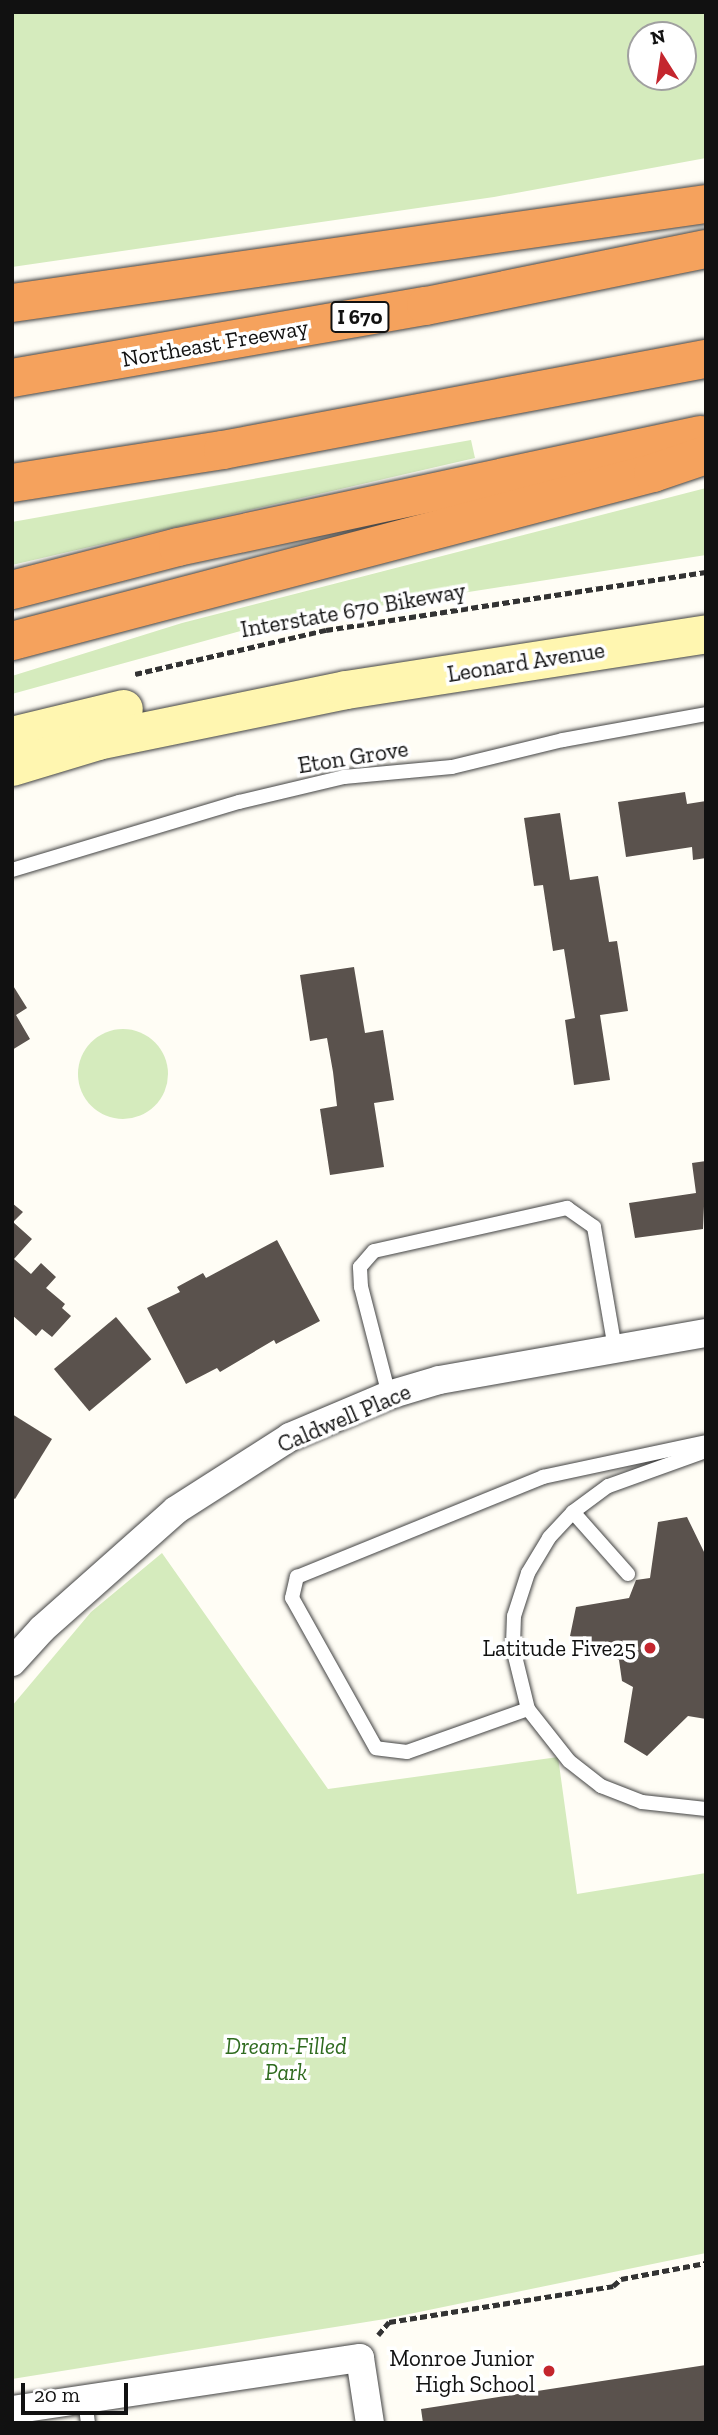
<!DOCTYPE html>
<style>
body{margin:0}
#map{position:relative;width:718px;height:2435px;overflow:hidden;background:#fffdf5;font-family:"Zilla Slab",serif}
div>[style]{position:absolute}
.green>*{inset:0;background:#d5ebbd}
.round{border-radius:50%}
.building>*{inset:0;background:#5a524d;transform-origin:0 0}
.path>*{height:4.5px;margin-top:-2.25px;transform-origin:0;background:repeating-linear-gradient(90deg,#333 0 7px,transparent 0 10.5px)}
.roads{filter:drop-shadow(0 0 2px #444) drop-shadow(0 0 2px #444)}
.lane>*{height:14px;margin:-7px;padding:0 7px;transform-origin:7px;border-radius:7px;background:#fff}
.street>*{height:28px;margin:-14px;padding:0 14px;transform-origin:14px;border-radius:14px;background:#fff}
.secondary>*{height:38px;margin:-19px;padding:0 19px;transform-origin:19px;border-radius:19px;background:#fff6b0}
.highway>*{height:38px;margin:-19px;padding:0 19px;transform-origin:19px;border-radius:19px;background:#f5a25d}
.dots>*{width:19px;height:19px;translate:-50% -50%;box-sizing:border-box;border:4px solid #fff;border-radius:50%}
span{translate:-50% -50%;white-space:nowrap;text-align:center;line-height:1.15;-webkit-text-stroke:7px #fff;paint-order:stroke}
.shield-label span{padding:2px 5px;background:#fff;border:2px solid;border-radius:5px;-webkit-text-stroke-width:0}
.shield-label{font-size:21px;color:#111;font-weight:700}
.street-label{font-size:23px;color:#111}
.poi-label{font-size:23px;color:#111}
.right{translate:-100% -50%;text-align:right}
.park-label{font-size:23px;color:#2f6b1f;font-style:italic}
.frame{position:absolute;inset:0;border:14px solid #111;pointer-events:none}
.north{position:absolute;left:627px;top:21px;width:70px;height:70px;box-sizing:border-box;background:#fff;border:2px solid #a0a0a0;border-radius:50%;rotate:348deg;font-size:19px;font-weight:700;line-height:28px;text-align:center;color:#111}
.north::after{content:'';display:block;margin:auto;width:24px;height:32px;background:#c4262e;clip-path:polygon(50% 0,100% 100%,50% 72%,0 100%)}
.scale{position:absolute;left:21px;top:2383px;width:107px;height:32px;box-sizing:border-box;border:4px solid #111;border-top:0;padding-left:9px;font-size:21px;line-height:24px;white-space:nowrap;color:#111;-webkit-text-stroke:5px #fff;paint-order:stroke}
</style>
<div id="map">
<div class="green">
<i style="clip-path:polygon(evenodd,12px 12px,706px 12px,706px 158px,494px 197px,12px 267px,12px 12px,683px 35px,683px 77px,641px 77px,641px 35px,683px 35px)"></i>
<i style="clip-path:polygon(471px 440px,475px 458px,12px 565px,12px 522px)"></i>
<i style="clip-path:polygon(706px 488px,706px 555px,270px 623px,12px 694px,12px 676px,182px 623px)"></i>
<i class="round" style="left:78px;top:1029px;width:90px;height:90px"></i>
<i style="clip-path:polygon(162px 1553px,328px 1789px,558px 1757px,577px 1894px,706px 1873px,706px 2253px,385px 2319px,12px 2379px,12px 1706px,91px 1612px)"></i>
</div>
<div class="building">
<i style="clip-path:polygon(685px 792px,687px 804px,706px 801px,706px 858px,693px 860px,692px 847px,626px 857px,618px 802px)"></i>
<i style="clip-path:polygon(560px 813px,570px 880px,598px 876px,609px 942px,617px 941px,628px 1011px,600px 1015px,610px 1080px,574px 1085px,565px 1020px,575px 1018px,564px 949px,553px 951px,543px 885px,534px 886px,524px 818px)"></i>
<i style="clip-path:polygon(354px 967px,365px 1033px,383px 1030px,394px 1100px,374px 1103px,384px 1167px,330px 1175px,320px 1109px,337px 1106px,333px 1072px,327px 1038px,310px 1041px,300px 975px)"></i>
<i style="clip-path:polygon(12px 984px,27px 1008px,16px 1015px,30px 1039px,12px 1050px)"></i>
<i style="clip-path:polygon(706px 1161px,703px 1229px,635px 1238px,629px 1203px,696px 1193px,692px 1163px)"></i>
<i style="clip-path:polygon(12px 1203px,23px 1212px,13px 1222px,32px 1239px,14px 1259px,31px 1274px,41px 1263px,56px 1277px,46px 1288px,65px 1304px,62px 1308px,71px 1316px,52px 1337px,42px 1329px,36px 1336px,12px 1315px)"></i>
<i style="clip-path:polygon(277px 1240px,320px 1321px,276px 1344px,274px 1340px,220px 1372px,217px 1368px,186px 1384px,147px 1308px,180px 1292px,177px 1287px,203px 1273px,206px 1278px)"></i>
<i style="left:116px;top:1317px;width:55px;height:81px;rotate:50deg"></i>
<i style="clip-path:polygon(12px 1414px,52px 1439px,15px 1499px,12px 1497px)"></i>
<i style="clip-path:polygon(687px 1517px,706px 1556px,706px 1719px,688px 1716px,647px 1756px,624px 1742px,633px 1687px,622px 1681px,619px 1660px,570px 1636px,576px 1607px,629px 1598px,636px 1580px,650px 1578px,658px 1522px)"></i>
<i style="clip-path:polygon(706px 2365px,706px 2423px,423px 2423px,421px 2409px)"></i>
</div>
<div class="path">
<i style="left:135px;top:674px;width:196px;rotate:-13deg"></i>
<i style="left:326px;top:630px;width:384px;rotate:-8.7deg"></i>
<i style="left:378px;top:2335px;width:17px;rotate:-50deg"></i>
<i style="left:389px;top:2322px;width:227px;rotate:-9.1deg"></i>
<i style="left:613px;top:2286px;width:11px;rotate:-41deg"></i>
<i style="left:621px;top:2279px;width:86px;rotate:-10.7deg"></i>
</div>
<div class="roads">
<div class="lane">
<i style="left:12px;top:870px;width:237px;rotate:-16.7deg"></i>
<i style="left:239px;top:802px;width:108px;rotate:-13.4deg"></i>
<i style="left:344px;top:777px;width:108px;rotate:-5.3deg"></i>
<i style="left:452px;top:767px;width:114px;rotate:-13.7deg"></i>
<i style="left:563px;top:740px;width:145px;rotate:-10.3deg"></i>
<i style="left:389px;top:1395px;width:112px;rotate:-104.5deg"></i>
<i style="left:361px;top:1287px;width:20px;rotate:-93deg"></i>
<i style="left:360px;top:1267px;width:21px;rotate:-49deg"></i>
<i style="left:374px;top:1251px;width:198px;rotate:-12.6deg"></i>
<i style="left:567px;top:1208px;width:33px;rotate:35deg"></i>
<i style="left:594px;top:1227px;width:124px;rotate:80.2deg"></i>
<i style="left:706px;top:1451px;width:104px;rotate:160.3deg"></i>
<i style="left:608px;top:1486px;width:44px;rotate:143.4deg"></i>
<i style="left:573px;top:1512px;width:35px;rotate:133deg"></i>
<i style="left:549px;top:1538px;width:41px;rotate:121deg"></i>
<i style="left:528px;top:1573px;width:45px;rotate:108deg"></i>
<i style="left:514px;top:1616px;width:32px;rotate:92deg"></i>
<i style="left:513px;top:1648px;width:63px;rotate:76.2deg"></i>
<i style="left:528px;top:1709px;width:66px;rotate:51.7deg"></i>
<i style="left:569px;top:1761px;width:41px;rotate:38deg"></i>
<i style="left:601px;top:1786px;width:44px;rotate:21.3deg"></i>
<i style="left:642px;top:1802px;width:64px;rotate:6.2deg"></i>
<i style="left:573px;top:1512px;width:83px;rotate:48.4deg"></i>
<i style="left:528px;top:1709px;width:128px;rotate:160.4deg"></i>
<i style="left:407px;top:1752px;width:31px;rotate:-173deg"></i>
<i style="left:376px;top:1748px;width:172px;rotate:-119.2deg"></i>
<i style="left:292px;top:1598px;width:22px;rotate:-77deg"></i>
<i style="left:297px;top:1577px;width:266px;rotate:-22.1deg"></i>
<i style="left:543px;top:1477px;width:167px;rotate:-12.1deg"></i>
<i style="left:85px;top:2399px;width:24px;rotate:83deg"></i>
</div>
<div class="street">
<i style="left:12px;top:1662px;width:45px;rotate:-47.7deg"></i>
<i style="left:42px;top:1629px;width:179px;rotate:-41.6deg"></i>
<i style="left:176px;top:1510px;width:135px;rotate:-32.6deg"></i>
<i style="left:290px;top:1437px;width:108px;rotate:-23deg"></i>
<i style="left:389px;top:1395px;width:52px;rotate:-16.7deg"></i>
<i style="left:439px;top:1380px;width:271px;rotate:-10deg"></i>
<i style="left:12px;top:2410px;width:352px;rotate:-8.5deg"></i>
<i style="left:360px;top:2358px;width:66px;rotate:81.3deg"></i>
</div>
<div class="secondary">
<i style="left:12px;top:736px;width:115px;rotate:-13.6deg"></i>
<i style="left:12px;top:767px;width:90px;rotate:-16.8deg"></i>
<i style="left:98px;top:741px;width:253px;rotate:-11.6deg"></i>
<i style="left:346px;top:690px;width:364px;rotate:-8.8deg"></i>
</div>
<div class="highway">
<i style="left:12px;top:303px;width:701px;rotate:-8.12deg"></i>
<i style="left:12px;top:378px;width:420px;rotate:-9.9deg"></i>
<i style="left:426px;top:306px;width:286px;rotate:-11.5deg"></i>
<i style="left:12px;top:483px;width:214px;rotate:-8.9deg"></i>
<i style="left:223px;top:450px;width:491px;rotate:-10.7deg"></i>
<i style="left:12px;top:590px;width:171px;rotate:-14.5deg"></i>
<i style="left:178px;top:547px;width:534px;rotate:-12.11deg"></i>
<i style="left:12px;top:641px;width:663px;rotate:-14.69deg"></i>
<i style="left:653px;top:473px;width:56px;rotate:-18.8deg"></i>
</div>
</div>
<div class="dots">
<i style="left:650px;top:1648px;background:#c4262e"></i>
<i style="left:549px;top:2371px;background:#c4262e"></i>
</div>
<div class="shield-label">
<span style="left:360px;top:317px">I 670</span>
</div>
<div class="street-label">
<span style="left:215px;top:343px;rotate:-10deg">Northeast Freeway</span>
<span style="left:353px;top:610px;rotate:-10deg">Interstate 670 Bikeway</span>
<span style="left:526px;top:662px;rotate:-9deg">Leonard Avenue</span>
<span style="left:353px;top:757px;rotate:-9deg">Eton Grove</span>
<span style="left:344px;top:1418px;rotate:-23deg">Caldwell Place</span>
</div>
<div class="poi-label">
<span class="right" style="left:636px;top:1648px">Latitude Five25</span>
<span class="right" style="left:535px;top:2371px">Monroe Junior<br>High School</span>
</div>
<div class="park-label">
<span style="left:286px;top:2059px">Dream-Filled<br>Park</span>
</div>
<div class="frame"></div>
<div class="north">N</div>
<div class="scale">20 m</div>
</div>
